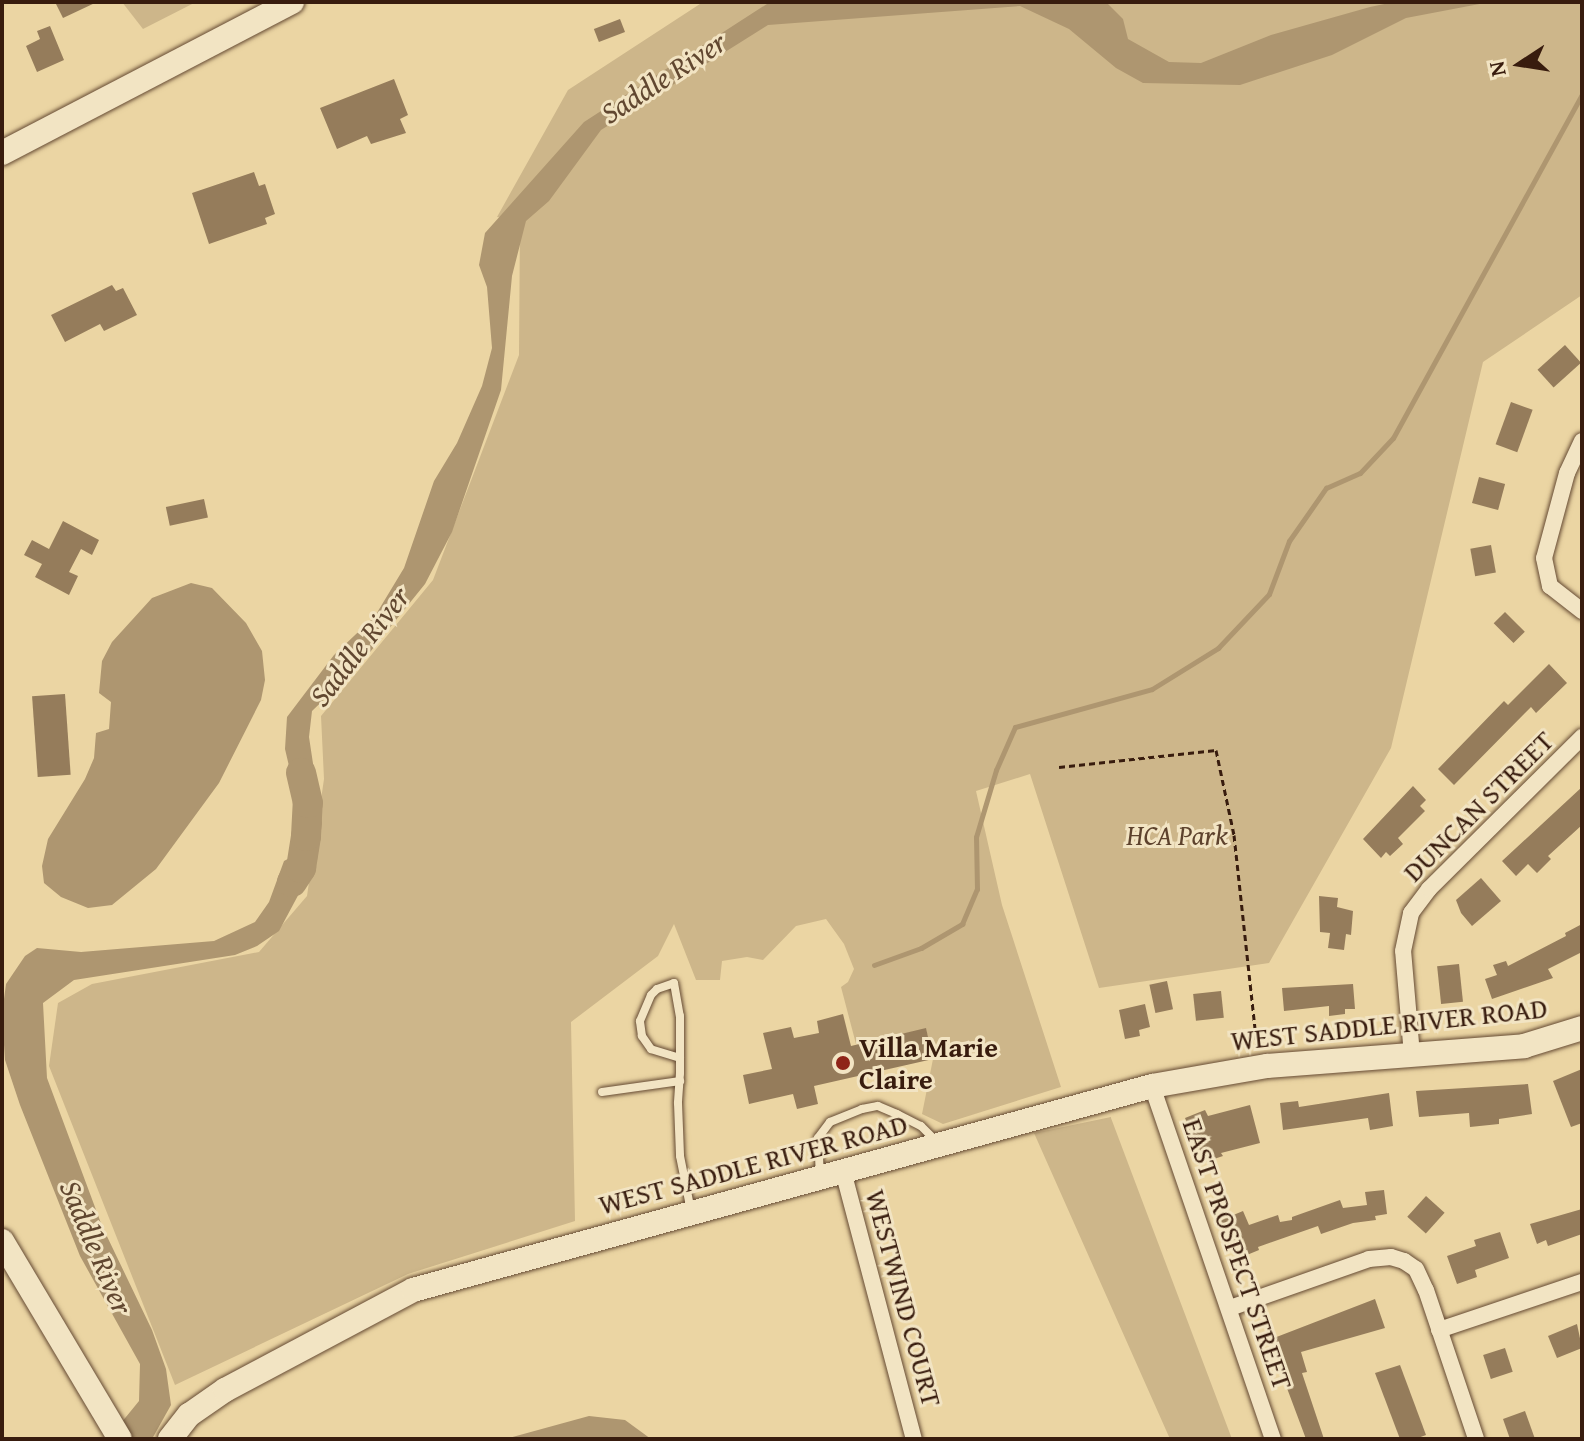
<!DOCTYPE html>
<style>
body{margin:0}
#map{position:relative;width:1584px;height:1441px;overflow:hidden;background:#ebd5a3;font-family:"Gentium Book Plus",serif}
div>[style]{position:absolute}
.green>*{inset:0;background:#cdb68a}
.water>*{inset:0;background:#ae9670}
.stream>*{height:5px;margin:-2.5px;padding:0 2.5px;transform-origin:2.5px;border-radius:2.5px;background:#ae9670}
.river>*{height:30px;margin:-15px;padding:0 15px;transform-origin:15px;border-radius:15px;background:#ae9670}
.building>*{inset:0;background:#957c5b;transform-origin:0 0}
.path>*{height:3px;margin-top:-1.5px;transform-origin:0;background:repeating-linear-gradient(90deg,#381c0e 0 6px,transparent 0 10px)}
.roads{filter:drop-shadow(0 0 2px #654a33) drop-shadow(0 0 2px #654a33)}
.lane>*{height:8px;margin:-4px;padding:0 4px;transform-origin:4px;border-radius:4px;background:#f2e4c3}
.street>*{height:16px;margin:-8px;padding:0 8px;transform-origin:8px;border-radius:8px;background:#f2e4c3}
.secondary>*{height:24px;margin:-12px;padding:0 12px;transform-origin:12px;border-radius:12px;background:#f2e4c3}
.dots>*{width:22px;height:22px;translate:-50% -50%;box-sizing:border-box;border:4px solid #f2e4c3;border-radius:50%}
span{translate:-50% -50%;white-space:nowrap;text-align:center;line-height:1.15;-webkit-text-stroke:6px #f2e4c3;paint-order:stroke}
.street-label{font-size:28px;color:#381c0e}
.park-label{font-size:28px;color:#5d422d;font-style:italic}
.poi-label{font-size:28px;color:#381c0e;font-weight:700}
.left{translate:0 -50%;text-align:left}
.water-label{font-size:30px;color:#614730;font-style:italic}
.frame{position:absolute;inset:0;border:4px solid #381c0e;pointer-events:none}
.north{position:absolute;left:1480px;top:24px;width:80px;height:80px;-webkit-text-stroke:6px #f2e4c3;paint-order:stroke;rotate:258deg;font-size:22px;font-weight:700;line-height:32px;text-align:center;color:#381c0e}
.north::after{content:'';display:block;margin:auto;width:28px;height:36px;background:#381c0e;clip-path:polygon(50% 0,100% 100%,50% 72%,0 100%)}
</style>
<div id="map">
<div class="green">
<i style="clip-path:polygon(122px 2px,196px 2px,143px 29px)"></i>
<i style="clip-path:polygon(703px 2px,1582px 2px,1582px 295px,1483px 362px,1391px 748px,1269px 963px,1099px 988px,1030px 774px,976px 791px,1002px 905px,1061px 1087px,943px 1124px,922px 1114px,933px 1059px,926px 1029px,856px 1044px,841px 987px,848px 982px,854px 969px,844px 944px,826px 919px,796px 926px,763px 960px,747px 957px,722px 961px,720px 980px,696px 980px,674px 924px,658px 956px,571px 1022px,575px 1221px,408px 1274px,175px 1385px,49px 1066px,58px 1003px,92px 984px,259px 952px,307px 896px,324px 779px,321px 716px,433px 580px,519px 355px,520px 219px,497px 217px,568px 90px)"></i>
<i style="clip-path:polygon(1111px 1117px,1111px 1118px,1232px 1439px,1170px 1439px,1034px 1133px)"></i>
</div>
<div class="water">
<i style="clip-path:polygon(770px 2px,1106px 2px,1123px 19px,1128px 39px,1169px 62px,1201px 63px,1271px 35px,1370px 7px,1394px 2px,1490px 2px,1406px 18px,1332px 55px,1240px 85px,1143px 83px,1116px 68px,1069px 29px,1020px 6px,768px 25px,601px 130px,549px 201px,526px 221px,512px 276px,501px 390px,452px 532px,425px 584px,358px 667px,312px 711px,309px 737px,322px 823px,317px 860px,279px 931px,257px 946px,235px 955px,74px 980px,43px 1003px,47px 1078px,102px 1226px,152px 1330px,166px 1369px,171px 1405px,152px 1439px,108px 1439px,139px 1401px,140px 1364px,80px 1256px,20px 1105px,5px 1060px,2px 1014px,6px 984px,25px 956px,37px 948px,81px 952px,214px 941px,255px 922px,269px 902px,284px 861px,297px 854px,307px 841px,306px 810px,296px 796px,285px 749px,287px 717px,334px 655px,375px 616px,404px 568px,434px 481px,457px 443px,482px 386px,492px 348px,487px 287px,479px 265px,485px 233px,584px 122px)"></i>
<i style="clip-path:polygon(191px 583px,212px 588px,246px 623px,262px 651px,265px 680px,261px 700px,219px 783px,156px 869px,112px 905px,88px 908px,61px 897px,44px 883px,42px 866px,48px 839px,85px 779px,94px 758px,96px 733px,109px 729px,111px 702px,99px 693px,102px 661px,112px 642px,152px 598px)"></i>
<i style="clip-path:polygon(589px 1416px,625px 1420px,651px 1439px,505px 1439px)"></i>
</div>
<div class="stream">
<i style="left:874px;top:965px;width:50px;rotate:-19.9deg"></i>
<i style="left:921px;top:948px;width:48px;rotate:-30.3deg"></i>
<i style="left:962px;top:924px;width:38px;rotate:-67deg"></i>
<i style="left:977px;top:889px;width:52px;rotate:-91.1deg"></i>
<i style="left:976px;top:837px;width:70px;rotate:-73.4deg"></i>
<i style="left:996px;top:770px;width:47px;rotate:-66.2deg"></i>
<i style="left:1015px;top:727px;width:142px;rotate:-15.5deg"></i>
<i style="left:1152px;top:689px;width:78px;rotate:-31.8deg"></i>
<i style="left:1218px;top:648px;width:74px;rotate:-46.6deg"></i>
<i style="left:1269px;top:594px;width:57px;rotate:-69.3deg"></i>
<i style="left:1289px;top:541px;width:65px;rotate:-55.1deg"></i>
<i style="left:1326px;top:488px;width:37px;rotate:-24deg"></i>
<i style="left:1360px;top:473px;width:48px;rotate:-46.7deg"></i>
<i style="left:1393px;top:438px;width:393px;rotate:-61.2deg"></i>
</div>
<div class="river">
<i style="left:292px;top:882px;width:17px;rotate:-57deg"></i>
<i style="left:301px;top:868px;width:32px;rotate:-81deg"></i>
<i style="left:306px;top:836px;width:33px;rotate:-87deg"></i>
<i style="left:308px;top:803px;width:31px;rotate:-103deg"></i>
</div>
<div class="building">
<i style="clip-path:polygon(55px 2px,97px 2px,63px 18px)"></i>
<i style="left:620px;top:19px;width:14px;height:28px;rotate:69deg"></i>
<i style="clip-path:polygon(50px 26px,64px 60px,37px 72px,26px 46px,40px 39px,37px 31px)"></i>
<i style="clip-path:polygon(394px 79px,408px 115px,400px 119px,406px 133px,371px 144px,367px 136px,337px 149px,320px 108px)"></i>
<i style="clip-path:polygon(254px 172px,259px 186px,265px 184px,275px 214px,265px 218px,267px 224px,209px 244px,192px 193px)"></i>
<i style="clip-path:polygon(112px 285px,116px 291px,123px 288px,137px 315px,104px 331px,100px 324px,65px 342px,51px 315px)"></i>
<i style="left:1565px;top:345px;width:24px;height:37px;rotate:48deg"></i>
<i style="left:1511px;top:402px;width:23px;height:45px;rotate:20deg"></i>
<i style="left:1479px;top:477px;width:27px;height:27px;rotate:15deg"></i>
<i style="left:204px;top:499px;width:19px;height:39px;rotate:78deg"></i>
<i style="clip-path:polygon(63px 521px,99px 540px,92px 555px,81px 549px,69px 572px,78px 576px,69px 595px,35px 577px,42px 564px,24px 555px,32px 540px,49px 549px)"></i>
<i style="left:1491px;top:545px;width:28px;height:21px;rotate:80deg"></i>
<i style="left:1505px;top:612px;width:28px;height:16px;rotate:45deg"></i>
<i style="clip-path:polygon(1549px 664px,1567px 683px,1536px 713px,1531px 707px,1454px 785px,1438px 769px,1504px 701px,1508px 705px)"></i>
<i style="left:65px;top:694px;width:81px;height:33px;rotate:86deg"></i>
<i style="clip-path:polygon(1413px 786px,1426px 800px,1420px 806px,1425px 811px,1398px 838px,1403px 844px,1390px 856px,1386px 852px,1381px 858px,1363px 839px)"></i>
<i style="clip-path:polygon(1582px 787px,1582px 825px,1548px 856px,1551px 859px,1537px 873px,1528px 864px,1516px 876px,1502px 861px)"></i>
<i style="clip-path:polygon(1481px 878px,1501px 901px,1472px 926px,1461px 913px,1456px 900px)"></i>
<i style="clip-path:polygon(1319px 896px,1338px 898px,1337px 907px,1353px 911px,1351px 935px,1346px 934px,1344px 950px,1328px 948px,1330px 933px,1320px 932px)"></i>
<i style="clip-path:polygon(1582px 924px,1582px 952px,1548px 969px,1553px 978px,1492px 999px,1485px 979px,1497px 975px,1493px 965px,1506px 961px,1508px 966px,1566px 936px,1565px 933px)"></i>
<i style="left:1459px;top:964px;width:38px;height:22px;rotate:84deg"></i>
<i style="left:1167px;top:981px;width:29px;height:18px;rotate:78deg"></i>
<i style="clip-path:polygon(1353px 984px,1355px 1009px,1345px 1009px,1345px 1014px,1329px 1016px,1329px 1006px,1284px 1011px,1282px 988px)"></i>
<i style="left:1221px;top:991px;width:27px;height:28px;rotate:84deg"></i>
<i style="clip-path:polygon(1145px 1004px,1150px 1027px,1139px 1030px,1140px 1036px,1125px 1039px,1119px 1010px)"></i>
<i style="clip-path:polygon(843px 1014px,851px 1046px,926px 1028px,933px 1059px,814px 1086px,818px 1104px,797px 1109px,793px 1094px,749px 1104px,743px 1075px,772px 1069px,763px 1033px,791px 1027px,794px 1038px,819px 1033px,817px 1021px)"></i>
<i style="clip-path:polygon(1582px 1069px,1582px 1123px,1571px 1127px,1553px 1081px)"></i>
<i style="clip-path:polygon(1528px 1084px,1532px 1114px,1499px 1119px,1499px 1124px,1470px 1127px,1469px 1113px,1419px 1117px,1416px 1091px)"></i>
<i style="clip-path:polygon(1389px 1093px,1393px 1126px,1370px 1130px,1368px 1118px,1283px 1130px,1280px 1103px,1298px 1101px,1299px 1107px)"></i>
<i style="clip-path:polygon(1250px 1105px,1260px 1143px,1221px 1153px,1223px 1156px,1202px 1163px,1185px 1118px,1205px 1110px,1208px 1116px)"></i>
<i style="clip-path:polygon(1384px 1190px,1387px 1214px,1375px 1216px,1376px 1220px,1353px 1223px,1321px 1234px,1318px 1226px,1258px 1247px,1259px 1250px,1242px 1257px,1237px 1247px,1231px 1249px,1219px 1221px,1243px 1211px,1249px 1225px,1278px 1215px,1280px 1222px,1292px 1220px,1292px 1217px,1340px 1200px,1343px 1208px,1367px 1205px,1365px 1192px)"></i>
<i style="left:1426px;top:1196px;width:25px;height:28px;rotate:42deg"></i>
<i style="clip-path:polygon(1582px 1209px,1582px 1234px,1548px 1246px,1546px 1240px,1537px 1244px,1530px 1224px)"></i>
<i style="clip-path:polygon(1500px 1232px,1509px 1258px,1475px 1270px,1477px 1277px,1457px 1284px,1447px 1256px,1476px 1246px,1474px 1240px)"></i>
<i style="clip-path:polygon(1375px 1299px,1385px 1328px,1301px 1352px,1307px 1372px,1302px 1373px,1324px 1439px,1306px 1439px,1269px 1340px)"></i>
<i style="clip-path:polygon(1577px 1324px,1582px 1348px,1557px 1358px,1548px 1336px)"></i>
<i style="left:1505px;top:1348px;width:25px;height:23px;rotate:72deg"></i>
<i style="clip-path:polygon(1400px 1365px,1426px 1435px,1415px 1439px,1400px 1439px,1375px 1373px)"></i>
<i style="clip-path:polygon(1525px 1411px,1535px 1439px,1510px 1439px,1503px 1419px)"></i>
</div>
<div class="path">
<i style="left:1059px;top:767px;width:158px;rotate:-6.2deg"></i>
<i style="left:1216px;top:750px;width:87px;rotate:78deg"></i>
<i style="left:1234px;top:835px;width:213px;rotate:83.8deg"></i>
</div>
<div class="roads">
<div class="lane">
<i style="left:680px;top:1058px;width:30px;rotate:-163deg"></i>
<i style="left:651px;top:1049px;width:16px;rotate:-125deg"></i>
<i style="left:642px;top:1036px;width:15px;rotate:-98deg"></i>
<i style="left:640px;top:1021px;width:28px;rotate:-67deg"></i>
<i style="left:651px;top:995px;width:8px;rotate:-45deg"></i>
<i style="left:657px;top:989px;width:18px;rotate:-19deg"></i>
<i style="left:674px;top:983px;width:34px;rotate:80deg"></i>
<i style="left:680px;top:1016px;width:57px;rotate:90deg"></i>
<i style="left:680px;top:1073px;width:30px;rotate:94deg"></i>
<i style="left:678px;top:1103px;width:53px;rotate:87.8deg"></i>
<i style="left:680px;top:1156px;width:56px;rotate:78.7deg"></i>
<i style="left:602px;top:1092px;width:79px;rotate:-8deg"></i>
<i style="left:820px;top:1176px;width:38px;rotate:-93deg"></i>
<i style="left:818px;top:1138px;width:20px;rotate:-53deg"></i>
<i style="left:830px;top:1122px;width:35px;rotate:-22deg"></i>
<i style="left:862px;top:1109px;width:16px;rotate:-11deg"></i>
<i style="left:878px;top:1106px;width:21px;rotate:23deg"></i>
<i style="left:897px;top:1114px;width:27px;rotate:27deg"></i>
<i style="left:921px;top:1126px;width:21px;rotate:45deg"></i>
</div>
<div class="street">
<i style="left:1582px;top:441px;width:35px;rotate:115deg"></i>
<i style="left:1567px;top:473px;width:88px;rotate:105.1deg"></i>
<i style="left:1544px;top:558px;width:29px;rotate:78deg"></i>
<i style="left:1550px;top:586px;width:41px;rotate:38deg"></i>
<i style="left:1412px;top:1055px;width:104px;rotate:-94.9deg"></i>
<i style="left:1403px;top:951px;width:39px;rotate:-78deg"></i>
<i style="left:1411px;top:913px;width:30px;rotate:-53deg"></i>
<i style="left:1429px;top:889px;width:216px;rotate:-44.8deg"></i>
<i style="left:1152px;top:1086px;width:373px;rotate:71.1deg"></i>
<i style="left:843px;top:1171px;width:277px;rotate:75.2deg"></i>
<i style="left:1230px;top:1308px;width:147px;rotate:-19.4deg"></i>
<i style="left:1369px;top:1259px;width:22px;rotate:-5deg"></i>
<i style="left:1391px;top:1257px;width:14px;rotate:17deg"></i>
<i style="left:1404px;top:1261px;width:14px;rotate:34deg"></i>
<i style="left:1416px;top:1269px;width:23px;rotate:65deg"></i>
<i style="left:1426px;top:1290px;width:157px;rotate:71.4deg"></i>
<i style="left:1439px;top:1330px;width:151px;rotate:-18.6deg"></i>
</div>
<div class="secondary">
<i style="left:2px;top:153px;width:327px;rotate:-27.5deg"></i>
<i style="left:2px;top:1241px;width:230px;rotate:59.2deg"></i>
<i style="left:170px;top:1439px;width:31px;rotate:-52deg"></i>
<i style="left:189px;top:1415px;width:44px;rotate:-34.8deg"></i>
<i style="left:225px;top:1390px;width:213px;rotate:-28deg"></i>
<i style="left:413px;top:1290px;width:767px;rotate:-15.43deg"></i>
<i style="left:1152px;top:1086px;width:117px;rotate:-9.9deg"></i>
<i style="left:1267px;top:1066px;width:258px;rotate:-4.4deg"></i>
<i style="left:1524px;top:1046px;width:61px;rotate:-17.2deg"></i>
</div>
</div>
<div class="dots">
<i style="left:843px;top:1063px;background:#8f2418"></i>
</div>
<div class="street-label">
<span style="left:1478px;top:806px;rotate:-45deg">DUNCAN STREET</span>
<span style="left:1389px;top:1024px;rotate:-6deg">WEST SADDLE RIVER ROAD</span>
<span style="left:753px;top:1164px;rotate:-15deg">WEST SADDLE RIVER ROAD</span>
<span style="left:1238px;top:1254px;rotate:71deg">EAST PROSPECT STREET</span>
<span style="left:904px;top:1298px;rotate:75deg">WESTWIND COURT</span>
</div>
<div class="park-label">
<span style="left:1177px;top:835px">HCA Park</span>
</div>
<div class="poi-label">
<span class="left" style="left:859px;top:1063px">Villa Marie<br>Claire</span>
</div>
<div class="water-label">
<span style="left:663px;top:77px;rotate:-33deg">Saddle River</span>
<span style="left:359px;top:646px;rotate:-52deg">Saddle River</span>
<span style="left:97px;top:1247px;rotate:67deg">Saddle River</span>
</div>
<div class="frame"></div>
<div class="north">N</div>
</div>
